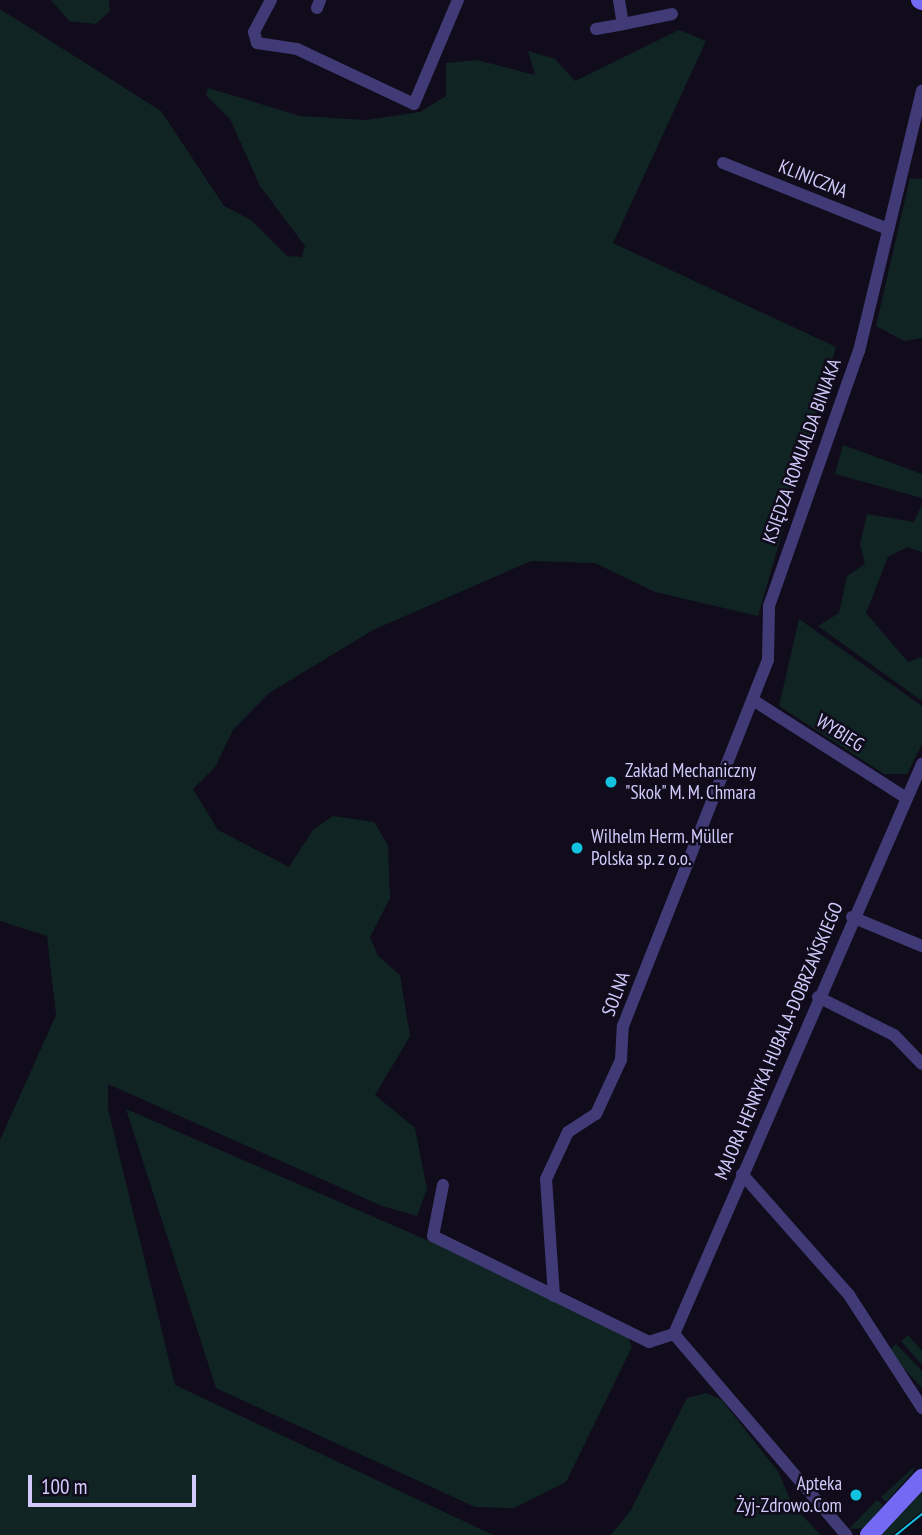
<!DOCTYPE html>
<meta charset="utf-8">
<style>
body{margin:0}
#map{position:relative;width:922px;height:1535px;overflow:hidden;background:#100c1b;font-family:"PT Sans Narrow",sans-serif}
div>[style]{position:absolute}
[style*='--x']{left:calc(var(--x)*1px);top:calc(var(--y)*1px);width:calc(var(--w)*1px);rotate:calc(var(--a)*1deg)}
.green>*{inset:0;background:#102424}
.street>*{height:12px;margin:-6px;padding:0 6px;transform-origin:6px;border-radius:6px;background:#403b76}
.secondary>*{height:18px;margin:-9px;padding:0 9px;transform-origin:9px;border-radius:9px;background:#7369f3}
.tram>*{height:2px;margin:-1px;padding:0 1px;transform-origin:1px;border-radius:1px;background:#12c2df}
.dots>*{width:19px;height:19px;translate:-50% -50%;box-sizing:border-box;border:4px solid #100c1b;border-radius:50%}
span{translate:-50% -50%;white-space:nowrap;text-align:center;line-height:1.15;-webkit-text-stroke:5px #100c1b;paint-order:stroke}
.street-label{font-size:19px;color:#d2cafb}
.poi-label{font-size:19px;color:#d2cafb}
.left{translate:0 -50%;text-align:left}
.right{translate:-100% -50%;text-align:right}
.scale{position:absolute;left:28px;top:1475px;width:168px;height:32px;box-sizing:border-box;border:4px solid #d2cafb;border-top:0;padding-left:9px;font-size:21px;line-height:24px;white-space:nowrap;color:#d2cafb;-webkit-text-stroke:5px #100c1b;paint-order:stroke}
</style>
<div id="map">
<div class="green">
<div style="clip-path:polygon(51px 0,109px 0,110px 11px,96px 24px,69px 21px)"></div>
<div style="clip-path:polygon(0 9px,161px 111px,224px 206px,251px 220px,287px 256px,302px 257px,305px 246px,260px 186px,230px 119px,206px 95px,208px 88px,300px 116px,366px 120px,420px 112px,446px 96px,446px 63px,477px 60px,535px 75px,528px 51px,555px 59px,575px 81px,679px 30px,706px 41px,613px 243px,836px 347px,758px 616px,655px 592px,595px 563px,531px 561px,373px 630px,269px 693px,233px 730px,215px 767px,193px 789px,218px 830px,289px 867px,313px 830px,333px 816px,374px 822px,388px 845px,390px 898px,370px 937px,378px 956px,400px 975px,410px 1036px,375px 1095px,415px 1128px,427px 1189px,417px 1216px,382px 1206px,108px 1084px,108px 1109px,175px 1385px,493px 1535px,0 1535px,0 1140px,56px 1015px,47px 936px,0 921px)"></div>
<div style="clip-path:polygon(910px 178px,922px 179px,922px 338px,904px 341px,876px 326px)"></div>
<div style="clip-path:polygon(843px 445px,922px 474px,922px 498px,835px 474px)"></div>
<div style="clip-path:polygon(922px 504px,922px 552px,907px 547px,888px 557px,866px 613px,908px 662px,922px 657px,922px 701px,818px 626px,839px 613px,847px 576px,865px 564px,860px 544px,867px 514px,914px 522px)"></div>
<div style="clip-path:polygon(799px 619px,922px 706px,922px 744px,907px 774px,884px 774px,779px 706px)"></div>
<div style="clip-path:polygon(126px 1109px,445px 1248px,628px 1337px,632px 1347px,566px 1482px,514px 1508px,475px 1507px,216px 1388px)"></div>
<div style="clip-path:polygon(908px 1335px,922px 1351px,922px 1365px,901px 1341px)"></div>
<div style="clip-path:polygon(896px 1344px,922px 1371px,922px 1388px,888px 1351px)"></div>
<div style="clip-path:polygon(706px 1393px,722px 1400px,779px 1473px,793px 1506px,821px 1535px,611px 1535px,631px 1510px,687px 1398px)"></div>
<div style="clip-path:polygon(914px 1467px,913px 1472px,886px 1502px,881px 1497px)"></div>
<div style="clip-path:polygon(922px 1489px,922px 1511px,892px 1535px,880px 1535px)"></div>
<div style="clip-path:polygon(877px 1500px,883px 1505px,866px 1528px,849px 1529px)"></div>
</div>
<div class="street">
<div style="--x:271;--y:0;--w:36;--a:118"></div>
<div style="--x:254;--y:32;--w:11;--a:75"></div>
<div style="--x:257;--y:43;--w:40;--a:8.5"></div>
<div style="--x:297;--y:49;--w:129;--a:25.2"></div>
<div style="--x:414;--y:104;--w:113;--a:-67.1"></div>
<div style="--x:619;--y:0;--w:24;--a:81"></div>
<div style="--x:623;--y:24;--w:50;--a:-11.5"></div>
<div style="--x:317;--y:8;--w:9;--a:-69"></div>
<div style="--x:596;--y:29;--w:27;--a:-10"></div>
<div style="--x:723;--y:163;--w:178;--a:21.8"></div>
<div style="--x:753;--y:700;--w:182;--a:32.6"></div>
<div style="--x:852;--y:917;--w:76;--a:22.5"></div>
<div style="--x:818;--y:997;--w:85;--a:26.6"></div>
<div style="--x:894;--y:1035;--w:40;--a:46"></div>
<div style="--x:742;--y:1174;--w:162;--a:48.5"></div>
<div style="--x:849;--y:1295;--w:135;--a:57.1"></div>
<div style="--x:443;--y:1185;--w:52;--a:101.1"></div>
<div style="--x:433;--y:1236;--w:241;--a:26.1"></div>
<div style="--x:649;--y:1342;--w:26;--a:-18"></div>
<div style="--x:674;--y:1334;--w:265;--a:49.4"></div>
<div style="--x:554;--y:1296;--w:117;--a:-93.9"></div>
<div style="--x:546;--y:1179;--w:52;--a:-64.9"></div>
<div style="--x:568;--y:1132;--w:33;--a:-33"></div>
<div style="--x:596;--y:1114;--w:60;--a:-65.2"></div>
<div style="--x:621;--y:1060;--w:34;--a:-87"></div>
<div style="--x:623;--y:1026;--w:394;--a:-68.4"></div>
<div style="--x:768;--y:660;--w:54;--a:-88.9"></div>
<div style="--x:769;--y:606;--w:270;--a:-70.6"></div>
<div style="--x:859;--y:351;--w:268;--a:-76.4"></div>
<div style="--x:674;--y:1334;--w:622;--a:-66.49"></div>
</div>
<div class="secondary">
<div style="--x:920;--y:0;--w:2;--a:27"></div>
<div style="--x:869;--y:1535;--w:78;--a:-47.1"></div>
</div>
<div class="tram">
<div style="--x:896;--y:1535;--w:33;--a:-39"></div>
</div>
<div class="dots">
<div style="left:611px;top:782px;background:#12c2df"></div>
<div style="left:577px;top:848px;background:#12c2df"></div>
<div style="left:856px;top:1495px;background:#12c2df"></div>
</div>
<div class="street-label">
<span style="left:813px;top:179px;rotate:22deg">KLINICZNA</span>
<span style="left:802px;top:451px;rotate:-70deg">KSIĘDZA ROMUALDA BINIAKA</span>
<span style="left:840px;top:733px;rotate:32deg">WYBIEG</span>
<span style="left:616px;top:994px;rotate:-69deg">SOLNA</span>
<span style="left:779px;top:1041px;rotate:-67deg">MAJORA HENRYKA HUBALA-DOBRZAŃSKIEGO</span>
</div>
<div class="poi-label">
<span class="left" style="left:625px;top:782px">Zakład Mechaniczny<br>"Skok" M. M. Chmara</span>
<span class="left" style="left:591px;top:848px">Wilhelm Herm. Müller<br>Polska sp. z o.o.</span>
<span class="right" style="left:842px;top:1495px">Apteka<br>Żyj-Zdrowo.Com</span>
</div>
<div class="scale">100 m</div>
</div>
